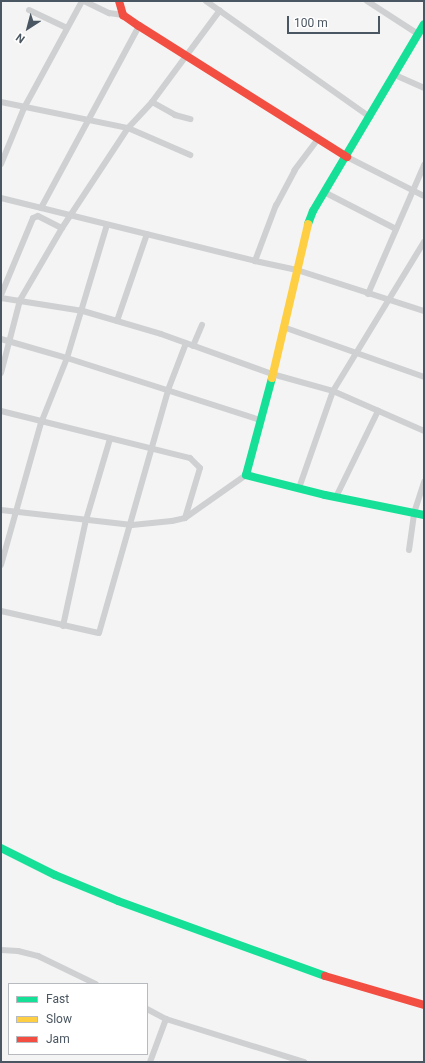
<!DOCTYPE html>
<style>
body{margin:0}
#map{position:relative;width:425px;height:1063px;overflow:hidden;background:#f4f4f4;font-family:Roboto,sans-serif}
div>[style]{position:absolute}
[style*='--x']{left:calc(var(--x)*1px);top:calc(var(--y)*1px);width:calc(var(--w)*1px);rotate:calc(var(--a)*1deg)}
.street>*{height:6px;margin:-3px;padding:0 3px;transform-origin:3px;border-radius:3px;background:#ced0d2}
.fast>*{height:8px;margin:-4px;padding:0 4px;transform-origin:4px;border-radius:4px;background:#16e098}
.slow>*{height:8px;margin:-4px;padding:0 4px;transform-origin:4px;border-radius:4px;background:#ffcf43}
.jam>*{height:8px;margin:-4px;padding:0 4px;transform-origin:4px;border-radius:4px;background:#f24e42}
span{translate:-50% -50%;white-space:nowrap;text-align:center;line-height:1.15;-webkit-text-stroke:3.5px #fff;paint-order:stroke}
.frame{position:absolute;inset:0;border:2px solid #4a5661;pointer-events:none}
.legend{position:absolute;left:8px;top:983px;width:140px;height:72px;box-sizing:border-box;background:#fff;border:1px solid #b7bbc0;margin:0;padding:5px 7px;list-style:none;font-size:12px;color:#4a5661}
.legend li{display:flex;align-items:center;gap:8px;height:20px}
.legend b{width:20px;border:1px solid #b7bbc0}
.north{position:absolute;left:8px;top:8px;width:40px;height:40px;-webkit-text-stroke:3px #fff;paint-order:stroke;rotate:216deg;font-size:11px;font-weight:700;line-height:16px;text-align:center;color:#4a5661}
.north::after{content:'';display:block;margin:auto;width:14px;height:18px;background:#4a5661;clip-path:polygon(50% 0,100% 100%,50% 72%,0 100%)}
.scale{position:absolute;left:287px;top:16px;width:93px;height:18px;box-sizing:border-box;border:2px solid #4a5661;border-top:0;padding-left:5px;font-size:12px;line-height:14px;white-space:nowrap;color:#4a5661;-webkit-text-stroke:3px #fff;paint-order:stroke}
</style>
<div id="map">
<div class="street">
<div style="--x:84;--y:1;--w:28;--a:26"></div>
<div style="--x:109;--y:13;--w:14;--a:8"></div>
<div style="--x:206;--y:1;--w:201;--a:35.3"></div>
<div style="--x:367;--y:1;--w:61;--a:32.9"></div>
<div style="--x:29;--y:10;--w:42;--a:25.3"></div>
<div style="--x:395;--y:75;--w:32;--a:24"></div>
<div style="--x:1;--y:102;--w:130;--a:11.6"></div>
<div style="--x:128;--y:128;--w:68;--a:23.5"></div>
<div style="--x:152;--y:102;--w:26;--a:29"></div>
<div style="--x:175;--y:115;--w:16;--a:15"></div>
<div style="--x:318;--y:139;--w:39;--a:127"></div>
<div style="--x:295;--y:170;--w:40;--a:118"></div>
<div style="--x:276;--y:205;--w:60;--a:110.6"></div>
<div style="--x:255;--y:261;--w:43;--a:12.1"></div>
<div style="--x:297;--y:270;--w:133;--a:17.9"></div>
<div style="--x:347;--y:157;--w:86;--a:26.9"></div>
<div style="--x:1;--y:164;--w:61;--a:-67.7"></div>
<div style="--x:24;--y:108;--w:122;--a:-61.5"></div>
<div style="--x:324;--y:192;--w:81;--a:27.2"></div>
<div style="--x:1;--y:198;--w:262;--a:13.9"></div>
<div style="--x:41;--y:208;--w:207;--a:-61.7"></div>
<div style="--x:368;--y:294;--w:141;--a:-66.5"></div>
<div style="--x:1;--y:295;--w:83;--a:-67.4"></div>
<div style="--x:33;--y:218;--w:5;--a:-22"></div>
<div style="--x:38;--y:216;--w:27;--a:27"></div>
<div style="--x:1;--y:298;--w:83;--a:9"></div>
<div style="--x:83;--y:311;--w:81;--a:16.4"></div>
<div style="--x:161;--y:334;--w:118;--a:19.8"></div>
<div style="--x:272;--y:374;--w:63;--a:15.6"></div>
<div style="--x:333;--y:391;--w:99;--a:23.7"></div>
<div style="--x:117;--y:321;--w:92;--a:-71"></div>
<div style="--x:286;--y:328;--w:146;--a:19.5"></div>
<div style="--x:1;--y:339;--w:69;--a:16.1"></div>
<div style="--x:67;--y:358;--w:203;--a:17.8"></div>
<div style="--x:193;--y:346;--w:23;--a:-67"></div>
<div style="--x:1;--y:373;--w:75;--a:-75.4"></div>
<div style="--x:20;--y:300;--w:83;--a:-59.7"></div>
<div style="--x:62;--y:228;--w:120;--a:-56.6"></div>
<div style="--x:128;--y:128;--w:35;--a:-47"></div>
<div style="--x:152;--y:102;--w:114;--a:-53.5"></div>
<div style="--x:1;--y:411;--w:195;--a:14"></div>
<div style="--x:190;--y:458;--w:14;--a:45"></div>
<div style="--x:200;--y:468;--w:52;--a:106.7"></div>
<div style="--x:299;--y:488;--w:103;--a:-70.7"></div>
<div style="--x:333;--y:391;--w:175;--a:-58.6"></div>
<div style="--x:336;--y:497;--w:96;--a:-64"></div>
<div style="--x:1;--y:510;--w:132;--a:6.5"></div>
<div style="--x:132;--y:525;--w:40;--a:-5.7"></div>
<div style="--x:172;--y:521;--w:13;--a:-13"></div>
<div style="--x:185;--y:518;--w:75;--a:-35.2"></div>
<div style="--x:409;--y:550;--w:37;--a:-82"></div>
<div style="--x:414;--y:513;--w:33;--a:-72"></div>
<div style="--x:1;--y:565;--w:148;--a:-74.3"></div>
<div style="--x:41;--y:423;--w:70;--a:-68.2"></div>
<div style="--x:67;--y:358;--w:139;--a:-73.3"></div>
<div style="--x:1;--y:611;--w:100;--a:12.7"></div>
<div style="--x:99;--y:633;--w:253;--a:-74.1"></div>
<div style="--x:168;--y:390;--w:50;--a:-69"></div>
<div style="--x:63;--y:626;--w:108;--a:-77.8"></div>
<div style="--x:86;--y:520;--w:84;--a:-73.5"></div>
<div style="--x:1;--y:950;--w:17;--a:3"></div>
<div style="--x:18;--y:951;--w:21;--a:14"></div>
<div style="--x:38;--y:956;--w:64;--a:25.8"></div>
<div style="--x:147;--y:1009;--w:21;--a:28"></div>
<div style="--x:166;--y:1019;--w:145;--a:17.3"></div>
<div style="--x:150;--y:1062;--w:46;--a:-69.6"></div>
</div>
<div class="fast">
<div style="--x:308;--y:224;--w:14;--a:-69"></div>
<div style="--x:313;--y:211;--w:217;--a:-59.3"></div>
<div style="--x:272;--y:378;--w:100;--a:105"></div>
<div style="--x:246;--y:475;--w:81;--a:14.2"></div>
<div style="--x:325;--y:495;--w:101;--a:11.4"></div>
<div style="--x:1;--y:848;--w:60;--a:26.6"></div>
<div style="--x:55;--y:875;--w:68;--a:22.4"></div>
<div style="--x:118;--y:901;--w:220;--a:19.9"></div>
</div>
<div class="slow">
<div style="--x:272;--y:378;--w:158;--a:-76.8"></div>
</div>
<div class="jam">
<div style="--x:119;--y:1;--w:15;--a:74"></div>
<div style="--x:123;--y:15;--w:19;--a:35"></div>
<div style="--x:139;--y:26;--w:246;--a:32.2"></div>
<div style="--x:325;--y:976;--w:103;--a:16.3"></div>
</div>
<div class="frame"></div>
<ul class="legend">
<li><b style="height:5px;background:#16e098"></b>Fast</li>
<li><b style="height:5px;background:#ffcf43"></b>Slow</li>
<li><b style="height:5px;background:#f24e42"></b>Jam</li>
</ul>
<div class="north">N</div>
<div class="scale">100 m</div>
</div>
